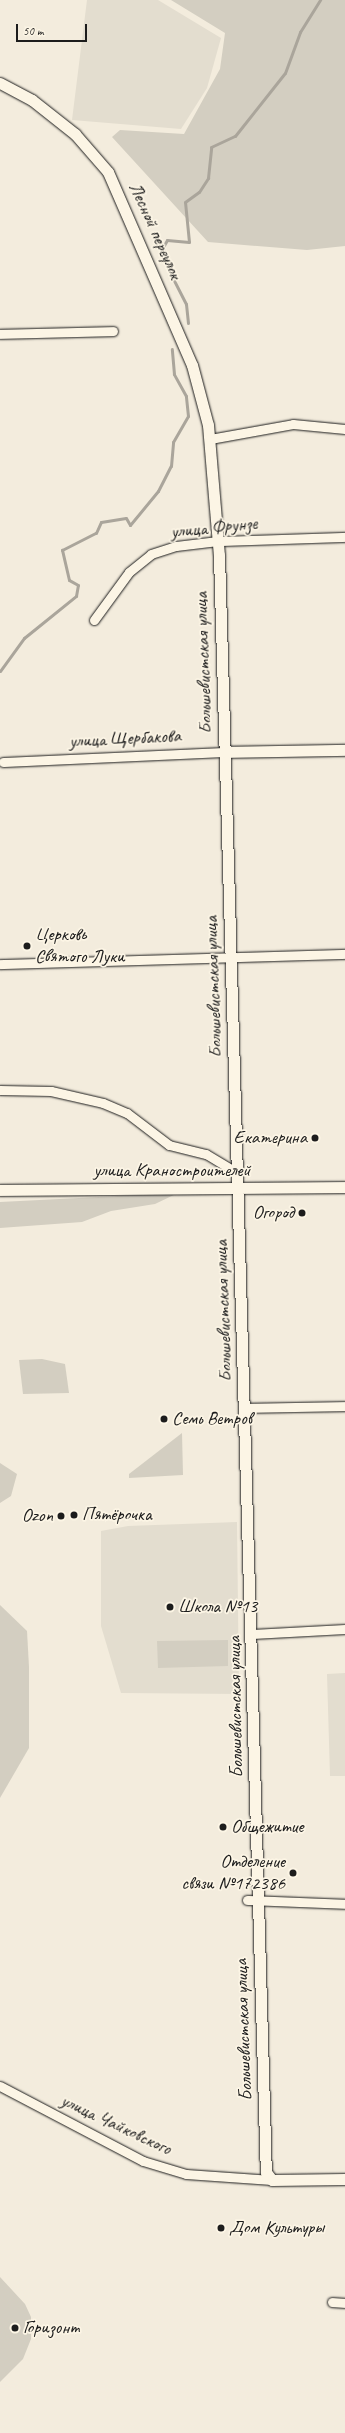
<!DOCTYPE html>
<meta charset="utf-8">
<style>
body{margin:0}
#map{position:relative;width:345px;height:2433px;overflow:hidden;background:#f3ecdd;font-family:Caveat,sans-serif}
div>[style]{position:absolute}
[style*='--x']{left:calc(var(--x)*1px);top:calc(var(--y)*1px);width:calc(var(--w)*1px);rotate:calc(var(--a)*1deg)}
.built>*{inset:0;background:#e3ddcf}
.green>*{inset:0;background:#d3cec1}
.stream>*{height:3px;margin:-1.5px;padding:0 1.5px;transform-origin:1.5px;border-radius:1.5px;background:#aaa59b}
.roads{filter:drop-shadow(0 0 1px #1c1c1c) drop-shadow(0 0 1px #1c1c1c)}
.minor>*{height:9px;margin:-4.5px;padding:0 4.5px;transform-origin:4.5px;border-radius:4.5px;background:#fcf5e5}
.tertiary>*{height:11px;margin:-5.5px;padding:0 5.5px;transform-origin:5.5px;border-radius:5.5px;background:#fcf5e5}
.dots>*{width:11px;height:11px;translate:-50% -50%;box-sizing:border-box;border:2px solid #fcf5e5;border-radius:50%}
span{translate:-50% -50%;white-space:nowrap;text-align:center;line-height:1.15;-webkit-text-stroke:3.5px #fcf5e5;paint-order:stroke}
.street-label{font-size:19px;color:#1c1c1c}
.poi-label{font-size:19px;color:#1c1c1c}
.left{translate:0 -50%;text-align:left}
.right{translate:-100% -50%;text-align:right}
.scale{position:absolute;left:16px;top:24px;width:71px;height:18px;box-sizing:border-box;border:2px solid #1c1c1c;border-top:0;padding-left:5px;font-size:12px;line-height:14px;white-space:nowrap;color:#1c1c1c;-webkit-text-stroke:3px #fcf5e5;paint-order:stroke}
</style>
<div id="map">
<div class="built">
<div style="clip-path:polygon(87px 0,158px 0,221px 38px,207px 88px,181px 129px,72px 120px)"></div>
<div style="clip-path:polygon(237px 1522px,239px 1694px,121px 1693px,101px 1626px,101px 1531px,128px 1526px)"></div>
<div style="clip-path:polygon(345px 1673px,345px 1776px,330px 1776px,327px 1674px)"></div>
</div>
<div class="green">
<div style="clip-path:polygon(171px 0,345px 0,345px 246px,307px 250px,208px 242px,112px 137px,120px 130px,184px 134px,220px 69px,225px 33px)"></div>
<div style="clip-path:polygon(178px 1193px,155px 1204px,111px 1211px,82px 1222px,0 1228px,0 1202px)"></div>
<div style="clip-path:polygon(42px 1359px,65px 1364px,69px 1393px,23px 1394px,19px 1360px)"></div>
<div style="clip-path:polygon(182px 1433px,183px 1475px,129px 1478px,129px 1474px)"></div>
<div style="clip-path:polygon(0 1463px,17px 1474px,11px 1496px,0 1503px)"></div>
<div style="clip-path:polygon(0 1605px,27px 1631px,29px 1667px,29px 1748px,0 1798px)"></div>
<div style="clip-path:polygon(228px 1640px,228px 1666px,158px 1668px,157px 1641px)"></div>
<div style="clip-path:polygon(0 2277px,25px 2304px,31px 2317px,31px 2339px,23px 2359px,0 2382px)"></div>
</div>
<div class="stream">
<div style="--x:188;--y:323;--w:19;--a:-96"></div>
<div style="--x:186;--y:304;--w:35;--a:-117"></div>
<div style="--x:170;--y:273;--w:27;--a:-105"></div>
<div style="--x:163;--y:247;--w:8;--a:-60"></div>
<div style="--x:167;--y:240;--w:22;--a:5"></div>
<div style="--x:189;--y:242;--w:40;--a:-95.7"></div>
<div style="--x:185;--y:202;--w:17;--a:-36"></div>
<div style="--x:199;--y:192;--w:17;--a:-57"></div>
<div style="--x:208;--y:178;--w:31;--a:-84"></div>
<div style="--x:211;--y:147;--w:26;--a:-25"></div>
<div style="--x:235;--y:136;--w:80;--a:-51.6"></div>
<div style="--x:285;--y:73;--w:44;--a:-69.9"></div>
<div style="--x:300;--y:32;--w:38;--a:-58"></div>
<div style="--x:0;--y:671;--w:41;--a:-54"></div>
<div style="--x:24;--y:638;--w:67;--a:-38.9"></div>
<div style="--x:76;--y:596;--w:11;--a:-80"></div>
<div style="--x:78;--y:585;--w:10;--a:-151"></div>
<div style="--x:69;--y:580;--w:31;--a:-103"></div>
<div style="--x:62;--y:550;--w:38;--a:-27"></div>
<div style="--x:96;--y:533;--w:12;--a:-66"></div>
<div style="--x:101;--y:522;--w:25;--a:-9"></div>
<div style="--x:126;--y:518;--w:8;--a:60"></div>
<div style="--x:130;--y:525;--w:44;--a:-50.5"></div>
<div style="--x:158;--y:491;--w:28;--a:-63"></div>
<div style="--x:171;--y:466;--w:24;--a:-85"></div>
<div style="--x:173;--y:442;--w:30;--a:-60"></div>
<div style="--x:188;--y:416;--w:20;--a:-96"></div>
<div style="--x:186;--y:396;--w:25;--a:-119"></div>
<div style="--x:174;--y:374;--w:25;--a:-95"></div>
</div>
<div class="roads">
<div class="minor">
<div style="--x:0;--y:334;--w:113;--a:-1.5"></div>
<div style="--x:210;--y:439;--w:84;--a:-10.2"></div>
<div style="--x:293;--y:424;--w:52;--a:5.5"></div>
<div style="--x:94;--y:620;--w:59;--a:-53.9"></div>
<div style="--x:129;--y:572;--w:28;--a:-39"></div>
<div style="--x:151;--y:554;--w:26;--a:-18"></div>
<div style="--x:176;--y:546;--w:42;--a:-6.8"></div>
<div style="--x:218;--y:541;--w:127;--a:-1.8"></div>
<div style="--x:3;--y:762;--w:222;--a:-2.6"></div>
<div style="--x:0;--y:964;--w:345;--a:-1.7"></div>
<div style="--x:0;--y:1090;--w:51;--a:1.1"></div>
<div style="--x:51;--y:1091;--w:53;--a:13"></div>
<div style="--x:103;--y:1103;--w:26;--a:23"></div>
<div style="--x:127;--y:1113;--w:53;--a:37.3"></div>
<div style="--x:169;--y:1145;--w:38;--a:14"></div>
<div style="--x:206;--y:1154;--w:37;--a:31"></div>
<div style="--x:245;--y:1408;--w:100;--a:-1.1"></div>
<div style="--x:252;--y:1634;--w:93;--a:-3.1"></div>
<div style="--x:247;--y:1900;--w:98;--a:2.3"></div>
<div style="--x:0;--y:2086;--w:161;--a:27.7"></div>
<div style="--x:143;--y:2161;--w:45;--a:16.8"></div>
<div style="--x:186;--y:2174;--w:86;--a:4"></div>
<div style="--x:332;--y:2302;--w:13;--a:4"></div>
</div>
<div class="tertiary">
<div style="--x:0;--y:83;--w:36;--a:28"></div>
<div style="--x:32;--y:100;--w:55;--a:38.3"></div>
<div style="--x:75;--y:134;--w:50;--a:49"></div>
<div style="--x:108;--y:172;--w:210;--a:66.5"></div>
<div style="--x:192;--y:365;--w:62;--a:75.1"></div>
<div style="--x:208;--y:425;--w:130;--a:85.2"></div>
<div style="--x:219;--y:555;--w:1618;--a:88.34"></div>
<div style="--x:266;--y:2172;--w:10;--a:53"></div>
<div style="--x:272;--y:2180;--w:73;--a:-0.8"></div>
<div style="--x:225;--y:752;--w:120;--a:-1"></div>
<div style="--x:0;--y:1190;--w:345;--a:-0.5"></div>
</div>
</div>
<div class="dots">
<div style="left:27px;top:946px;background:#1c1c1c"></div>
<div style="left:315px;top:1138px;background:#1c1c1c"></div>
<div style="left:302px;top:1213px;background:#1c1c1c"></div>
<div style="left:164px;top:1419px;background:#1c1c1c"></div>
<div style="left:74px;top:1515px;background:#1c1c1c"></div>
<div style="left:61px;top:1516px;background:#1c1c1c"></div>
<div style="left:170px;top:1607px;background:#1c1c1c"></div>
<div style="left:223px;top:1827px;background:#1c1c1c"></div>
<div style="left:293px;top:1873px;background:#1c1c1c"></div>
<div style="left:221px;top:2228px;background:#1c1c1c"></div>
<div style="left:15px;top:2328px;background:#1c1c1c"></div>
</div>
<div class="street-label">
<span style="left:155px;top:231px;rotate:66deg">Лесной переулок</span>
<span style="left:214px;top:528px;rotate:-6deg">улица Фрунзе</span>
<span style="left:204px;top:663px;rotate:-92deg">Большевистская улица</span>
<span style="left:125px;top:739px;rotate:-3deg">улица Щербакова</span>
<span style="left:214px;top:987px;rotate:-92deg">Большевистская улица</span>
<span style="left:172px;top:1171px">улица Краностроителей</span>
<span style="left:224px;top:1311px;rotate:-92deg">Большевистская улица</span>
<span style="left:236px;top:1707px;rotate:-91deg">Большевистская улица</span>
<span style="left:244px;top:2030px;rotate:-92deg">Большевистская улица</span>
<span style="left:116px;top:2125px;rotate:25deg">улица Чайковского</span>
</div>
<div class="poi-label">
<span class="left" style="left:35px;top:946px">Церковь<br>Святого Луки</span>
<span class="right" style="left:307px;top:1138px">Екатерина</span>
<span class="right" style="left:294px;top:1213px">Огород</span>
<span class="left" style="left:172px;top:1419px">Семь Ветров</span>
<span class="left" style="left:82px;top:1515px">Пятёрочка</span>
<span class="right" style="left:53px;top:1516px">Ozon</span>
<span class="left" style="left:178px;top:1607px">Школа №13</span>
<span class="left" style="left:231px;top:1827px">Общежитие</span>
<span class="right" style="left:285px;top:1873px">Отделение<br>связи №172386</span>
<span class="left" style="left:229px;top:2228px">Дом Культуры</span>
<span class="left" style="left:23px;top:2328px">Горизонт</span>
</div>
<div class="scale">50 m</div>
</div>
